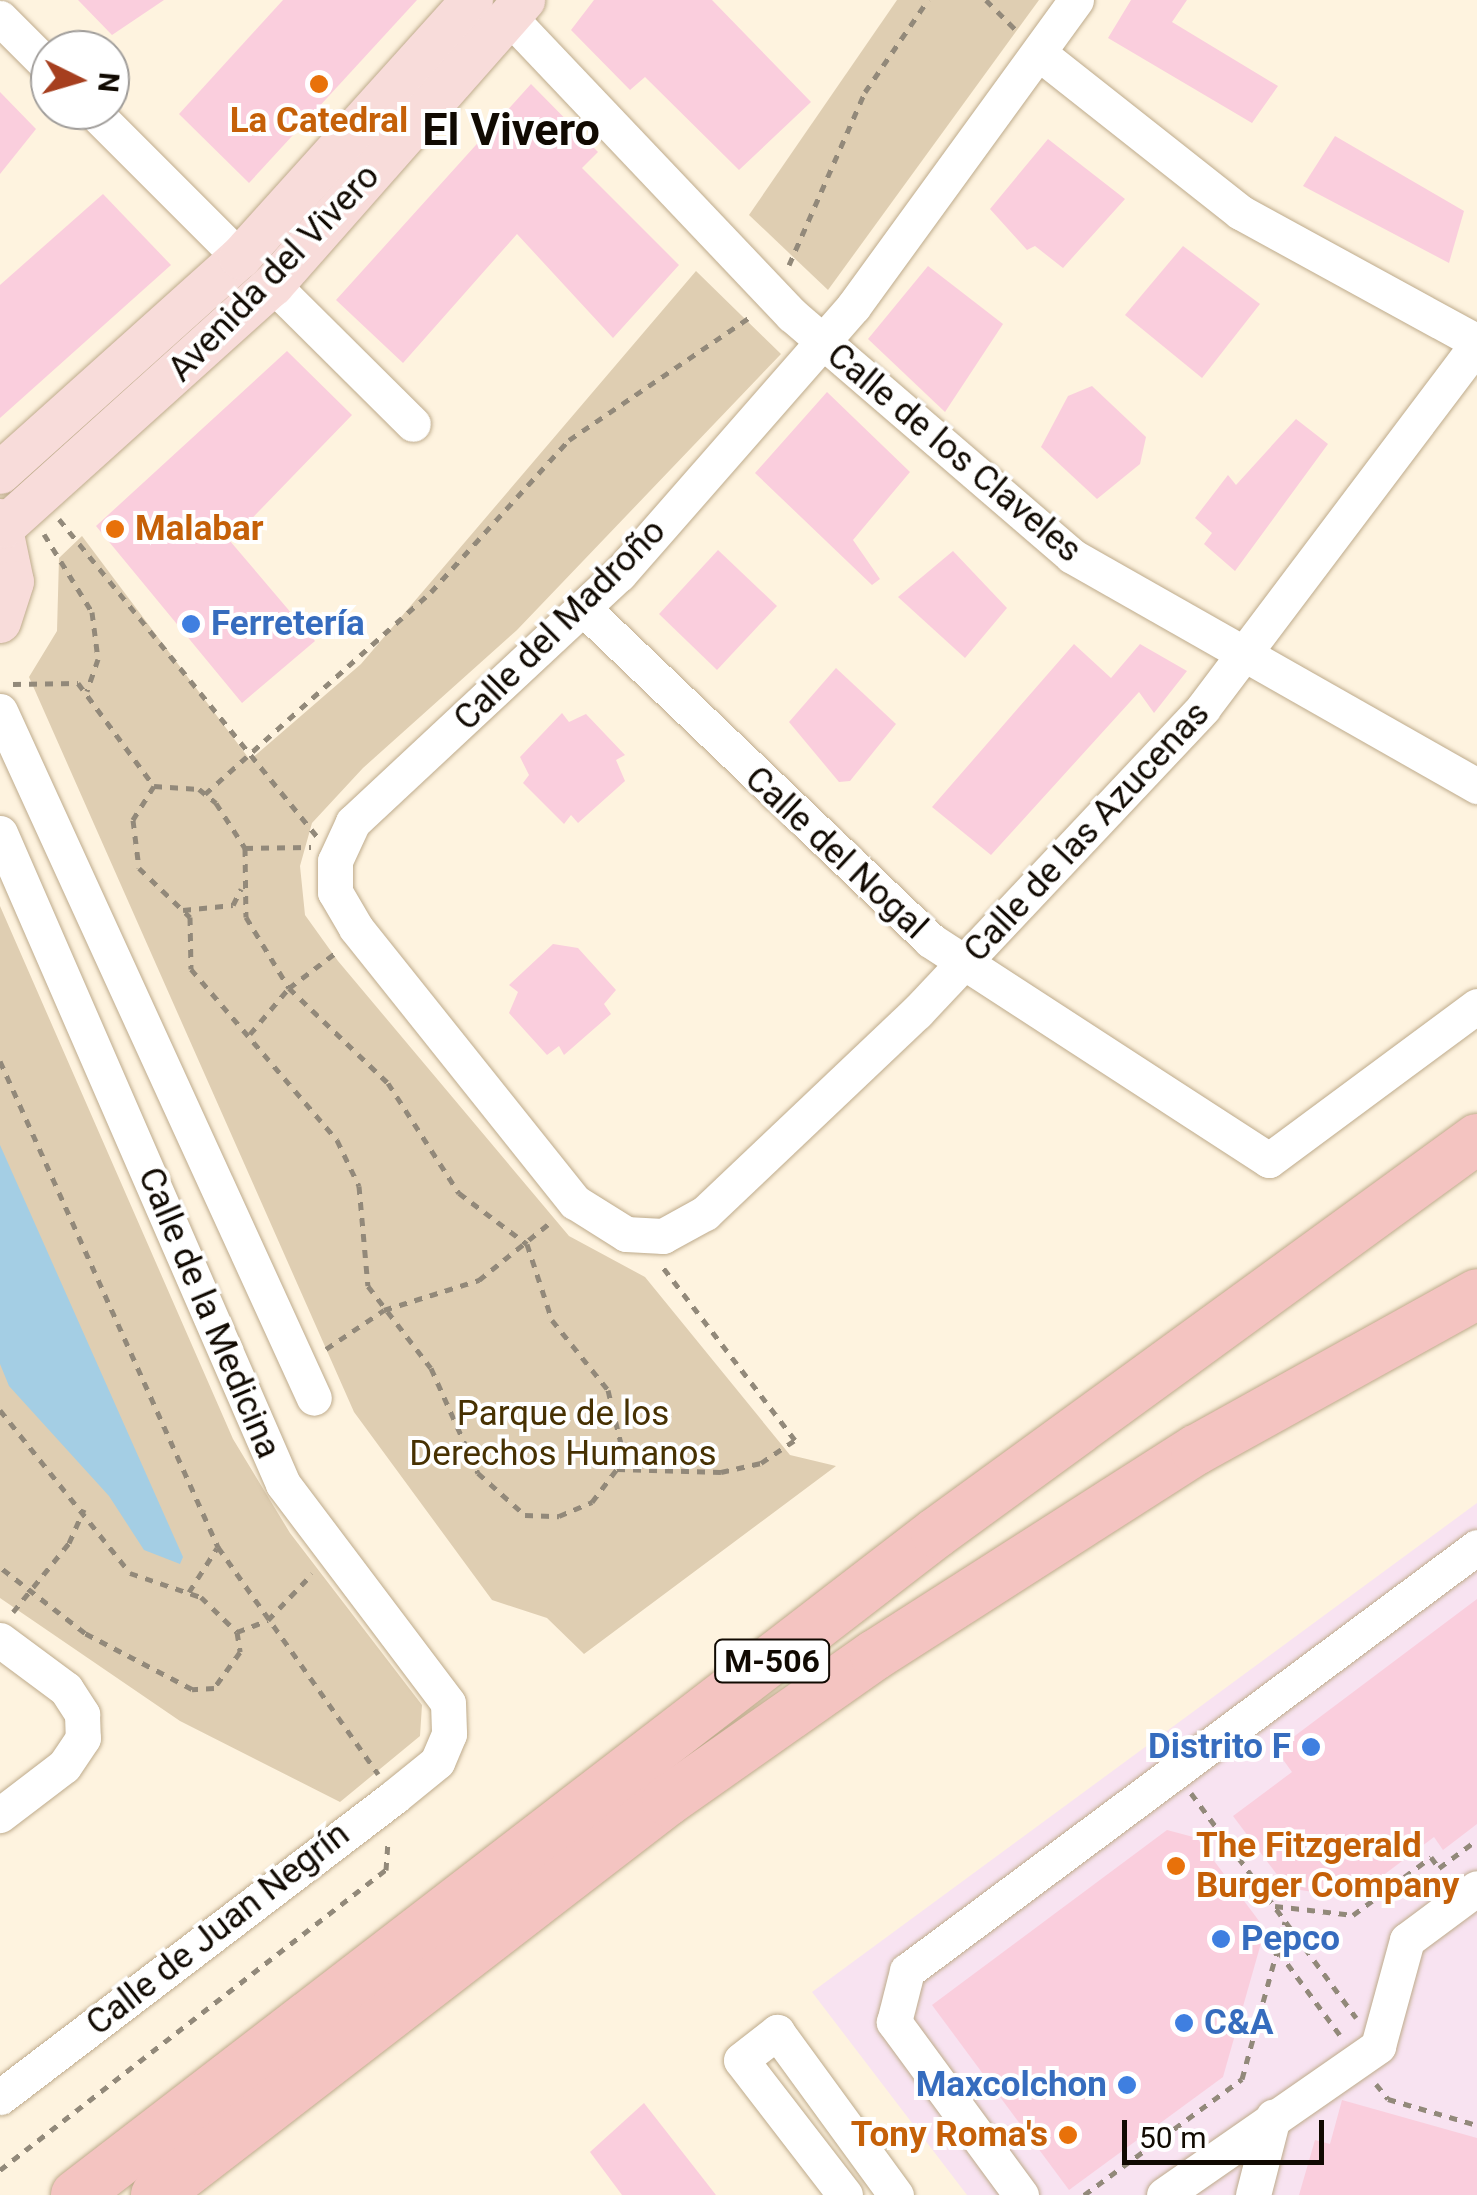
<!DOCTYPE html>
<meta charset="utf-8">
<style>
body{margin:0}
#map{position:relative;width:1477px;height:2195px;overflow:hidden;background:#fef3df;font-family:Roboto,sans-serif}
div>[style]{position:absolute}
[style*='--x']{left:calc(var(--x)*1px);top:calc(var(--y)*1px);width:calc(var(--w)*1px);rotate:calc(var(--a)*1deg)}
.commercial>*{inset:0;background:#f8e3f1}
.green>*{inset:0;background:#dfceb2}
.water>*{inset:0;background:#a4cee4}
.building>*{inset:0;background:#facedd}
.path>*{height:5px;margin-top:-2.5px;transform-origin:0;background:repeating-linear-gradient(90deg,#92897a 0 8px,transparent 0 16px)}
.roads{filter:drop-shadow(0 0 2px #beab8c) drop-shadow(0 0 2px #beab8c)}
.minor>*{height:35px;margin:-17.5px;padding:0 17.5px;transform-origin:17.5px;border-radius:17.5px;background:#fff}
.major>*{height:42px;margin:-21px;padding:0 21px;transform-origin:21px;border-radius:21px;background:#f8dcda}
.highway>*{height:50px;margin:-25px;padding:0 25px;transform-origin:25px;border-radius:25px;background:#f4c4c1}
.dots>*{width:28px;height:28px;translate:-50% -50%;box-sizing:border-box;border:5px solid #fff;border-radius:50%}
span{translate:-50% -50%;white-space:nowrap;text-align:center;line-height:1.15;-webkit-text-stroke:8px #fff;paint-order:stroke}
.shield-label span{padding:2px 8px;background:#fff;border:2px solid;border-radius:8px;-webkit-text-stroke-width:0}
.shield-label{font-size:32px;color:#110a02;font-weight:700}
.food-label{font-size:35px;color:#c56008;font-weight:700}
.left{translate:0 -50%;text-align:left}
.right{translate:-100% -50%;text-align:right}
.street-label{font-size:35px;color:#110a02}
.shop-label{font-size:35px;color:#366cbe;font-weight:700}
.park-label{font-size:35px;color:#473102}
.district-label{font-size:45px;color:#110a02;font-weight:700}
.north{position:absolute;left:30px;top:30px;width:100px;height:100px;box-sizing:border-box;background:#fff;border:2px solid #a09d9a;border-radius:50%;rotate:95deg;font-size:28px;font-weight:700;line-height:40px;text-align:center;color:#110a02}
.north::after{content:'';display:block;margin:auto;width:35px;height:45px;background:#a63f1f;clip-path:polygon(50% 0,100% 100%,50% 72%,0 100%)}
.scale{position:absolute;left:1122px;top:2120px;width:202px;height:45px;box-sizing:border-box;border:5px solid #110a02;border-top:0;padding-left:12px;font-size:30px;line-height:35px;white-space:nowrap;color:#110a02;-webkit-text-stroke:8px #fff;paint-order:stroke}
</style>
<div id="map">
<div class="commercial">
<div style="clip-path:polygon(1477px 1503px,1477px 2195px,967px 2195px,812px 1992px)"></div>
</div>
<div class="green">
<div style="clip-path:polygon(897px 0,1039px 0,828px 290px,749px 215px)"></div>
<div style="clip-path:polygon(696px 271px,781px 354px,517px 630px,363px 768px,312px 823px,300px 866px,305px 915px,338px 961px,569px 1236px,645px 1277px,790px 1455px,836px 1466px,584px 1654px,547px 1618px,492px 1600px,354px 1412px,29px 677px,57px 631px,59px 558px,82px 536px,250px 760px,361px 664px)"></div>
<div style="clip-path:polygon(0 906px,233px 1439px,290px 1533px,422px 1705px,420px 1736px,340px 1802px,180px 1721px,0 1598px)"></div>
</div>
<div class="water">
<div style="clip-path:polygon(0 1145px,183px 1557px,180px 1564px,144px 1550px,109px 1496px,9px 1386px,0 1364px)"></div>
</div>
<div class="building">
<div style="clip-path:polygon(78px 0,164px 0,112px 35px)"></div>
<div style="clip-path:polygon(283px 0,417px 0,249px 183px,179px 114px)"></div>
<div style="clip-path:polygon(594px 0,712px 0,811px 102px,739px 170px,645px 77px,630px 90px,571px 30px)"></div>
<div style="clip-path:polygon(1131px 0,1187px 0,1172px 22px,1278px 86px,1252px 123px,1108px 38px)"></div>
<div style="clip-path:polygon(531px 84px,598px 152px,582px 168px,679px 265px,613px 338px,517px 234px,403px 363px,336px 300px)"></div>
<div style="clip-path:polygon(0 92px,36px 129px,0 174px)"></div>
<div style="clip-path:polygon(1335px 136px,1464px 211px,1449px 263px,1303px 186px)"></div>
<div style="clip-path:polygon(1048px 139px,1125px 199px,1063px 268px,1035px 246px,1027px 250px,990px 209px)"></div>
<div style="clip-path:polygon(103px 194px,171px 265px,0 418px,0 285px)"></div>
<div style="clip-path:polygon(1183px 246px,1260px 304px,1202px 378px,1125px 315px)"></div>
<div style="clip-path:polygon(928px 266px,1003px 324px,945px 412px,868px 339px)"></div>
<div style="clip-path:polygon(287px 351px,352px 415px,230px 541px,315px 641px,242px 703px,96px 526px)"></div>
<div style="clip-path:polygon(1092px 386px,1146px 437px,1140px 464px,1097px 499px,1041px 447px,1068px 396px)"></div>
<div style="clip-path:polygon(827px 392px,910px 472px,853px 540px,880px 579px,872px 585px,755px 473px)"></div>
<div style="clip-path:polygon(1296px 419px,1328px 444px,1235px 571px,1204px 544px,1212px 533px,1195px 518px,1228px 475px,1236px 485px)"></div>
<div style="clip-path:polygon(718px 550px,777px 606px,717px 670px,659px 614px)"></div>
<div style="clip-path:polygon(953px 551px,1007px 608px,965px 658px,898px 597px)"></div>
<div style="clip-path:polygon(1074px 644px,1111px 678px,1140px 644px,1187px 671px,1154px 713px,1139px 692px,991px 855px,932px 807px)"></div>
<div style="clip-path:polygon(836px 668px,896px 724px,850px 781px,839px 782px,789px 722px)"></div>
<div style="clip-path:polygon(562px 713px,569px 722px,586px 714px,625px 755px,616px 760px,625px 781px,578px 823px,571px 815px,564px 824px,523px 783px,529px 775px,520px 757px)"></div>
<div style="clip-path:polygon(553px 944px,578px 948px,616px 990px,604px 1004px,611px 1014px,564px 1055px,559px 1046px,547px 1055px,509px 1013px,518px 992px,509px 985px)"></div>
<div style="clip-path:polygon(1477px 1599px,1477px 1824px,1443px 1850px,1434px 1837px,1353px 1898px,1287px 1888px,1233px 1816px,1292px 1772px,1276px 1750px)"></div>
<div style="clip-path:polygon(1167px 1830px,1197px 1838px,1265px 1929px,1223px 2077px,1069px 2190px,932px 2005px)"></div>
<div style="clip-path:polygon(1342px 2100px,1477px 2138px,1477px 2195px,1299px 2195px,1315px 2140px,1330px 2144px)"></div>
<div style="clip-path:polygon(644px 2103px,716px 2195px,622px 2195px,590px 2152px)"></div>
</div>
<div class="path">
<div style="--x:986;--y:0;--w:42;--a:45"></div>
<div style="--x:789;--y:265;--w:189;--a:-66.3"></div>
<div style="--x:865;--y:92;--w:112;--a:-55.6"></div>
<div style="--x:59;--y:519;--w:409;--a:50.9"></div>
<div style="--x:44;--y:534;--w:92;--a:58.4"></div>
<div style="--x:92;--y:612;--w:47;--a:82.7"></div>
<div style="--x:98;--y:659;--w:34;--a:109"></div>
<div style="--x:13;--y:684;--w:65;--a:-0.9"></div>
<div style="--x:78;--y:683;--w:128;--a:53.6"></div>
<div style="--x:154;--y:786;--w:40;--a:122"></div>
<div style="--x:133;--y:820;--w:48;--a:82.9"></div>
<div style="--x:139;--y:868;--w:71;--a:43.9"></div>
<div style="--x:190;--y:917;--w:52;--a:88.9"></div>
<div style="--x:191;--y:969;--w:225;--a:49.5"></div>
<div style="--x:337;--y:1140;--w:51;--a:64.4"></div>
<div style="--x:359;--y:1186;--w:100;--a:84.9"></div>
<div style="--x:368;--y:1286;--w:103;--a:52.5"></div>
<div style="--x:431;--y:1368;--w:115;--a:65.9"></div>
<div style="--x:478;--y:1473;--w:63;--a:41.8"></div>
<div style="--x:525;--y:1515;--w:34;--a:2"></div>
<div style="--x:559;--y:1516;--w:36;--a:-23"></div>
<div style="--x:592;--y:1502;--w:41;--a:-52.9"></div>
<div style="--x:617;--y:1469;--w:104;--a:1.7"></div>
<div style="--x:721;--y:1472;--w:41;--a:-12.7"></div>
<div style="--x:761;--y:1463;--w:41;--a:-34.1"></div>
<div style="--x:795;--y:1440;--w:219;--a:-127.4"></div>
<div style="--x:154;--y:786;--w:45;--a:3.8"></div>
<div style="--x:199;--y:789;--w:22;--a:39"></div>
<div style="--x:216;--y:803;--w:54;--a:57.2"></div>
<div style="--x:245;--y:848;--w:69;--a:89.2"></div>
<div style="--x:246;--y:917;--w:83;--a:58.8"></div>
<div style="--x:289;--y:988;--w:137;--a:43.8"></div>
<div style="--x:388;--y:1083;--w:131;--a:57.2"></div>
<div style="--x:459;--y:1193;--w:85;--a:36.9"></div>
<div style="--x:527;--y:1244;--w:80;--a:71.8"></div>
<div style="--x:552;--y:1320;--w:90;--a:51.3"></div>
<div style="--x:608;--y:1390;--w:64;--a:76.4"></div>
<div style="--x:623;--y:1452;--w:18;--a:109"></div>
<div style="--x:205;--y:794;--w:303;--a:-41.8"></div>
<div style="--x:431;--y:592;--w:205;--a:-47.8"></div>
<div style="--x:569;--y:440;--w:222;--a:-34.2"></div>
<div style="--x:245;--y:848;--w:66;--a:-0.9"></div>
<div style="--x:183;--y:910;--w:50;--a:-5.7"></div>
<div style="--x:233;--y:905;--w:18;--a:-63"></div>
<div style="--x:250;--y:1034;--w:60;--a:-49.7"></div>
<div style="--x:289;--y:988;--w:61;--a:-37.1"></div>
<div style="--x:0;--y:1061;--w:533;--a:65.84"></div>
<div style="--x:218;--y:1547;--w:278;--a:54.8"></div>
<div style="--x:326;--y:1349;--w:70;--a:-33.9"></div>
<div style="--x:384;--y:1310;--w:100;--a:-17.5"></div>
<div style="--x:479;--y:1280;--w:94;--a:-38.9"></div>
<div style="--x:0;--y:1410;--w:208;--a:51.4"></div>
<div style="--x:130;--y:1573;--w:75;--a:18.7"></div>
<div style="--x:201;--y:1597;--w:50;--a:44.2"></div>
<div style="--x:237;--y:1632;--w:20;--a:81"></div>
<div style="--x:240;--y:1652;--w:44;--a:125.8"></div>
<div style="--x:214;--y:1688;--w:22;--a:177"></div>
<div style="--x:192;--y:1689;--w:121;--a:-152.4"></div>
<div style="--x:85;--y:1633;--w:108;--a:-142.2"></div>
<div style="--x:189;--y:1592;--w:52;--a:-57.5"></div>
<div style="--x:13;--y:1612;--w:89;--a:-50.9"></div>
<div style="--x:69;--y:1543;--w:37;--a:-66"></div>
<div style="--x:237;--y:1632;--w:33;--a:-21"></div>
<div style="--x:268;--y:1620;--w:64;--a:-46.3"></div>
<div style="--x:1191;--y:1793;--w:279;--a:53.7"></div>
<div style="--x:1275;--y:1906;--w:79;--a:6.6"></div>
<div style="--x:1353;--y:1915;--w:97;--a:-36.6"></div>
<div style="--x:1431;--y:1857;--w:14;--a:54"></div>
<div style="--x:1439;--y:1868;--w:47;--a:-36.4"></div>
<div style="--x:1278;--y:1951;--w:104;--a:53.6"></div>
<div style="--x:1376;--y:2084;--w:19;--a:51"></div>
<div style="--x:1388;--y:2099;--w:93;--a:16.3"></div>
<div style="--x:0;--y:2170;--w:489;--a:-37.9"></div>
<div style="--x:386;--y:1870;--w:31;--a:-86"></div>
<div style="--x:1084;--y:2195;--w:196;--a:-36.3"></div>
<div style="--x:1242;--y:2079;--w:163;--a:-74.7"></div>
</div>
<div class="roads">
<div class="minor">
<div style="--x:1076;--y:0;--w:379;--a:126"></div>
<div style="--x:853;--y:307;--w:355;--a:131.2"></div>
<div style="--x:619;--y:574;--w:364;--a:137"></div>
<div style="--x:353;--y:822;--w:43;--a:114.8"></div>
<div style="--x:335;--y:861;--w:31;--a:90"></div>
<div style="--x:335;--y:892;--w:42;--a:59.7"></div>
<div style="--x:356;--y:928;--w:351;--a:51.4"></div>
<div style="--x:575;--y:1202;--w:60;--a:32.1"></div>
<div style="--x:626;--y:1234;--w:37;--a:3"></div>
<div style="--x:663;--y:1236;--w:48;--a:-28.7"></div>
<div style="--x:705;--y:1213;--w:292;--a:-43.5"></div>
<div style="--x:917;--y:1012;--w:417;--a:-46.7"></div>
<div style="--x:1203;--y:708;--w:455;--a:-53"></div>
<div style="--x:0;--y:18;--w:71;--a:45"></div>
<div style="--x:511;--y:19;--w:408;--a:46.5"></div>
<div style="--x:792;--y:315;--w:369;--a:40.7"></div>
<div style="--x:1072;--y:556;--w:466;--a:29.6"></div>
<div style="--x:1040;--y:54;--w:255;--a:38.3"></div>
<div style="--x:1240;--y:212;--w:270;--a:28.7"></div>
<div style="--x:92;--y:110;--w:209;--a:45"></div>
<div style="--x:273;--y:285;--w:197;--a:44.8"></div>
<div style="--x:584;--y:609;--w:479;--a:43.7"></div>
<div style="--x:930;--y:940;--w:404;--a:33"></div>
<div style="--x:1269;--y:1160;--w:259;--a:-36.5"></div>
<div style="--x:0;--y:711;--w:755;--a:65.44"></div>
<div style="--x:0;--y:833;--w:710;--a:66.5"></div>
<div style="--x:283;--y:1484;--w:274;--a:53"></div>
<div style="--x:448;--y:1703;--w:31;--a:88"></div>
<div style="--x:449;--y:1734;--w:30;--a:113"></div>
<div style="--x:437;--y:1762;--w:55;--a:140.9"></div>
<div style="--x:394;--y:1797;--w:495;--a:142.7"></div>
<div style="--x:0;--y:1640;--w:82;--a:36.6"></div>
<div style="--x:66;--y:1689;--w:30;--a:57"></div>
<div style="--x:82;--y:1714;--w:24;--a:88"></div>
<div style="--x:83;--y:1738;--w:34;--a:124"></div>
<div style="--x:64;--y:1766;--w:81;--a:142.6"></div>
<div style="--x:845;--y:2195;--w:170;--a:-127.6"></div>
<div style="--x:741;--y:2060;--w:46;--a:-37.9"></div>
<div style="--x:777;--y:2032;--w:202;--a:53.9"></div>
<div style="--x:1021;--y:2195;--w:215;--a:-126.3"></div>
<div style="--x:894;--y:2022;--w:53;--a:-75.7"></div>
<div style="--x:907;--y:1971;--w:710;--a:-36.64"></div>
<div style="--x:1164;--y:2195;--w:261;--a:-34.8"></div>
<div style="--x:1378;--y:2046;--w:110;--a:-74.7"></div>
<div style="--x:1407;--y:1940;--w:87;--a:-36.6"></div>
<div style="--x:1253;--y:2195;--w:81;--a:-75.6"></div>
</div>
<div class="major">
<div style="--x:0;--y:473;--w:322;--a:-41.9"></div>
<div style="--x:240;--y:258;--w:347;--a:-48"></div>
<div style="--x:0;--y:520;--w:63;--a:78.2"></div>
<div style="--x:13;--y:582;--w:42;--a:108"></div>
<div style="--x:4;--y:527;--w:362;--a:-42"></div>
<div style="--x:273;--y:285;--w:380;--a:-48.6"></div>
</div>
<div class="highway">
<div style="--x:76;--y:2195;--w:1085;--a:-37.59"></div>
<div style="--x:936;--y:1533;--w:669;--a:-36.07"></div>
<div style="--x:156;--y:2195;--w:645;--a:-37.63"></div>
<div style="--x:667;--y:1801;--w:254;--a:-35.1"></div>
<div style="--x:875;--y:1655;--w:381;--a:-32.6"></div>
<div style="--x:1196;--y:1450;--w:321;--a:-29"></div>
</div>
</div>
<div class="dots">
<div style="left:319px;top:84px;background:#e8710a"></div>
<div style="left:115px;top:529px;background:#e8710a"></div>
<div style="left:191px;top:624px;background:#3f7fe0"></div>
<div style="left:1311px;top:1747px;background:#3f7fe0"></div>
<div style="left:1176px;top:1866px;background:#e8710a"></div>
<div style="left:1221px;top:1939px;background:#3f7fe0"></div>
<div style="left:1184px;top:2023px;background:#3f7fe0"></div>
<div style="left:1127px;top:2085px;background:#3f7fe0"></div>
<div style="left:1068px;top:2135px;background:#e8710a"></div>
</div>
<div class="shield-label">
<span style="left:772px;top:1661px">M-506</span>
</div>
<div class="food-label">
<span style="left:319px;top:121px">La Catedral</span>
<span class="left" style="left:135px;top:529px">Malabar</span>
<span class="left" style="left:1196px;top:1866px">The Fitzgerald<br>Burger Company</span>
<span class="right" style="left:1048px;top:2135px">Tony Roma's</span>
</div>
<div class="street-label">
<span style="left:274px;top:273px;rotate:-46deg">Avenida del Vivero</span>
<span style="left:954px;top:453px;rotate:40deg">Calle de los Claveles</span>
<span style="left:560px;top:625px;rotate:-45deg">Calle del Madroño</span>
<span style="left:1087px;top:832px;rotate:-47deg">Calle de las Azucenas</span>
<span style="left:836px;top:853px;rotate:43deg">Calle del Nogal</span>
<span style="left:209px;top:1313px;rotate:67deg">Calle de la Medicina</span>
<span style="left:218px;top:1929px;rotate:-38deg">Calle de Juan Negrín</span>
</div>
<div class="shop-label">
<span class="left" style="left:211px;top:624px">Ferretería</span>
<span class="right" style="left:1291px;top:1747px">Distrito F</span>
<span class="left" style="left:1241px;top:1939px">Pepco</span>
<span class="left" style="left:1204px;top:2023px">C&amp;A</span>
<span class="right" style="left:1107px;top:2085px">Maxcolchon</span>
</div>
<div class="park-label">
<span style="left:563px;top:1434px">Parque de los<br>Derechos Humanos</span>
</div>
<div class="district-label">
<span style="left:511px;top:130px">El Vivero</span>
</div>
<div class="north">N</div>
<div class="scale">50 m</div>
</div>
